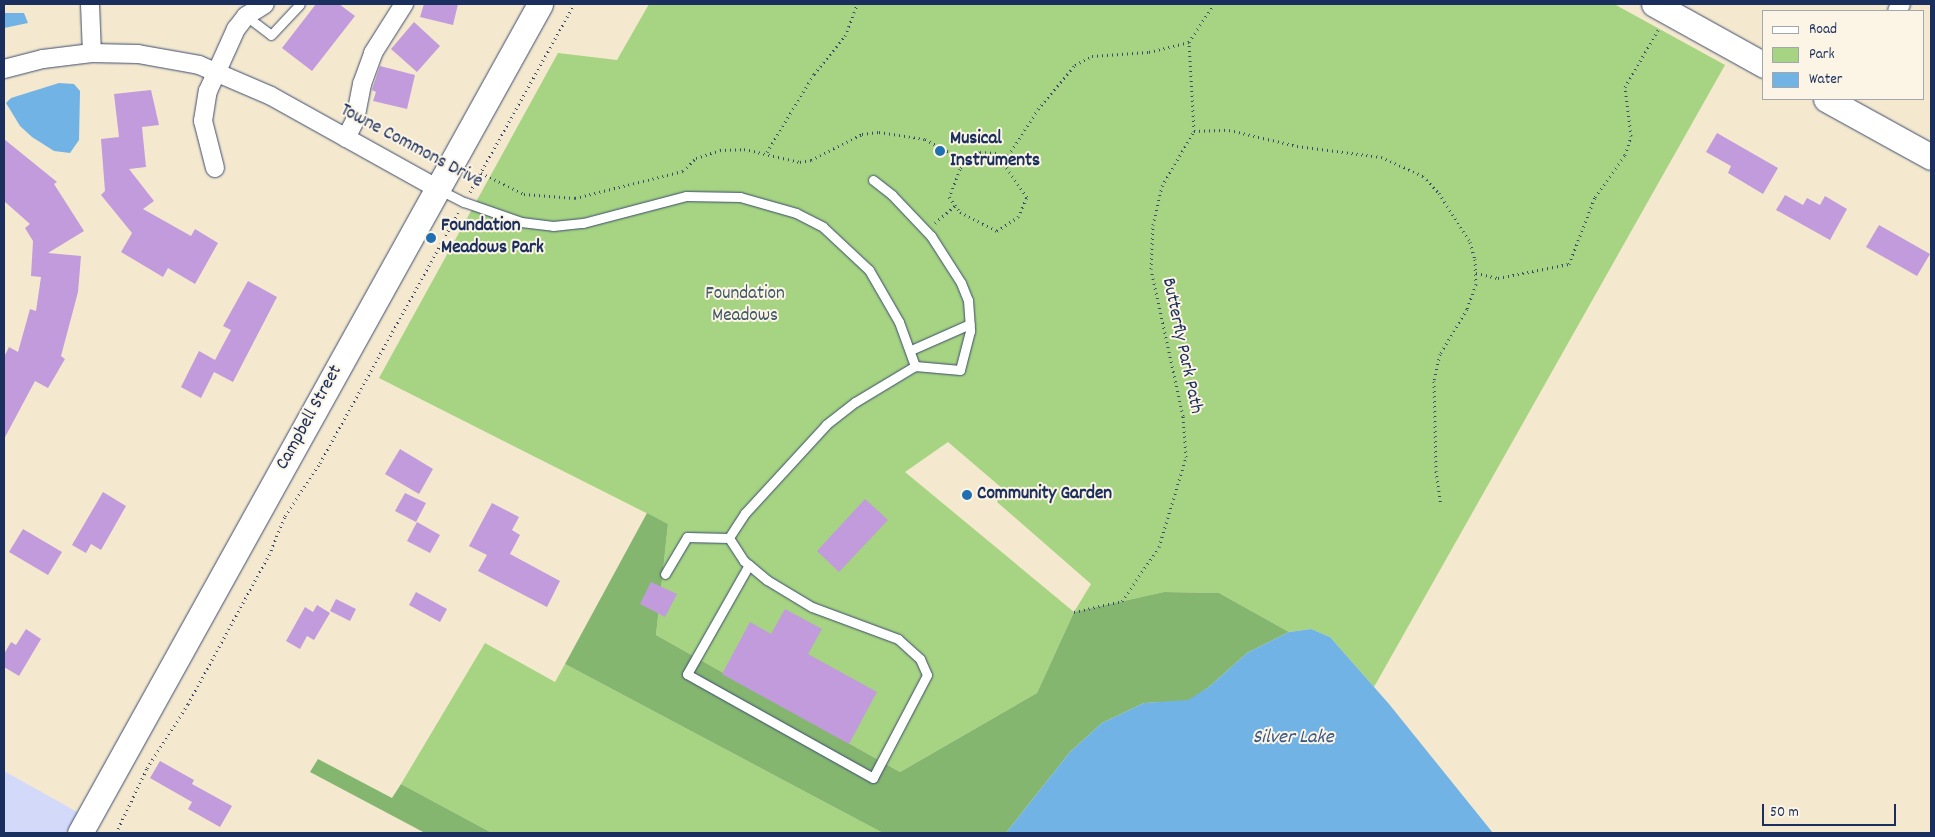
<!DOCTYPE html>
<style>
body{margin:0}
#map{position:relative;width:1935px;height:837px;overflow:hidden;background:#f4e9cf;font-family:Dekko,sans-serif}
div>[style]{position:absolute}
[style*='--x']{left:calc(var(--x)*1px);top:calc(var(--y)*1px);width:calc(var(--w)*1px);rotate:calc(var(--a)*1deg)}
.built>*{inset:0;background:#d2d9f9}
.green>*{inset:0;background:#a6d482}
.forest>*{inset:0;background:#84b670}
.water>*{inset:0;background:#72b3e6}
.building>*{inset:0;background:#c19bdb}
.path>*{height:3px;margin-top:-1.5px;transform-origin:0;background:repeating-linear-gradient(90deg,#3c4b6f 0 1px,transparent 0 5px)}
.roads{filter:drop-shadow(0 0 1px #3c4b6f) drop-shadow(0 0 1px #3c4b6f)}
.lane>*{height:9px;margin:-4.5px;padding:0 4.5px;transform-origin:4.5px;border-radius:4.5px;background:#fff}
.street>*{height:18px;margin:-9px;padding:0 9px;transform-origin:9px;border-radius:9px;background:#fff}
.secondary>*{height:25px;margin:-12.5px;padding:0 12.5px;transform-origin:12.5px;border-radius:12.5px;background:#fff}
.dots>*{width:14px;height:14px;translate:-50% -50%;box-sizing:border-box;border:2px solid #fcf5e5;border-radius:50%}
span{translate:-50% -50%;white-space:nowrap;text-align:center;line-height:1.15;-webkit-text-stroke:4px #fcf5e5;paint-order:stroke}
.poi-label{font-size:19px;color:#1b2f5e;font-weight:700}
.left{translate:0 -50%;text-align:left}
.street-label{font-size:19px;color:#1b2f5e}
.park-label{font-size:19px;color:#3e5867}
.water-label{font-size:20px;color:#355787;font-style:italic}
.frame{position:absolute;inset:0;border:5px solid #1b2f5e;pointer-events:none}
.legend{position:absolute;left:1762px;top:10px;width:162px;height:90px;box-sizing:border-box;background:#fcf5e5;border:1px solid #a2a6af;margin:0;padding:6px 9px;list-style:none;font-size:15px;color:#1b2f5e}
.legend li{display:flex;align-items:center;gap:10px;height:25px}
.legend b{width:25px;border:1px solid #a2a6af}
.scale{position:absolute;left:1762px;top:804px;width:134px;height:22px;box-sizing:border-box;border:2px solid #1b2f5e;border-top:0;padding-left:6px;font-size:15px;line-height:18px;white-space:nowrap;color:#1b2f5e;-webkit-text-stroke:4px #fcf5e5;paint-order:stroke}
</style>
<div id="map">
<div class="built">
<div style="clip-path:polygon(4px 771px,79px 813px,65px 833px,4px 833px)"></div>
</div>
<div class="green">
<div style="clip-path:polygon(evenodd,649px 4px,1614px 4px,1725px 65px,1374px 687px,1330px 637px,1311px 629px,1289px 632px,1219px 593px,1164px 592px,1074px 612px,1037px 693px,900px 772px,656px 635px,668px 524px,379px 378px,558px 53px,617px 60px,649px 4px,948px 442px,1003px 489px,997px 502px,1091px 584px,1074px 612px,905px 472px,948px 442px)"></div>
<div style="clip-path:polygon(485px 643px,555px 682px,565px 664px,883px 833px,492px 833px,401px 784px)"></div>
</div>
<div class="forest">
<div style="clip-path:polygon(647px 513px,668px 524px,656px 635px,900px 772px,1037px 693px,1074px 612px,1164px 592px,1219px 593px,1289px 632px,1247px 653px,1209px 687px,1188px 701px,1144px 703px,1102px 723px,1070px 752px,1006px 833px,883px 833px,565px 664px)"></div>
<div style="clip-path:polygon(318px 759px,392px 798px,401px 784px,492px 833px,425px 833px,310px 772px)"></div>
</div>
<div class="water">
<div style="clip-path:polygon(4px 13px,24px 13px,28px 23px,4px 28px)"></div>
<div style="clip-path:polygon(59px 83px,74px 84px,80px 91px,79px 140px,70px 153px,54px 151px,32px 137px,20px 126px,6px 103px,11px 98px)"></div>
<div style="clip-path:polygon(1311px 629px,1330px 637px,1389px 704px,1493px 833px,1006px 833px,1070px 752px,1102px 723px,1144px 703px,1188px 700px,1209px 687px,1247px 653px,1289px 632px)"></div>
</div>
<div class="building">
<div style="clip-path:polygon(316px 4px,339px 4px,355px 16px,312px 71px,282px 48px)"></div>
<div style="clip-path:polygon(424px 4px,458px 4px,453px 25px,420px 17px)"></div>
<div style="clip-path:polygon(414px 22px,440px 46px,417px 72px,391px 49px)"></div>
<div style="clip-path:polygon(380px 66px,415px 75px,407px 109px,373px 101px,376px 92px,372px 90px)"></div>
<div style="clip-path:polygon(151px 90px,159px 125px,142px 127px,146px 167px,129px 169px,154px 201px,143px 209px,191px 236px,195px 229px,218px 243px,195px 284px,168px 268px,163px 277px,121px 252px,132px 233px,101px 195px,105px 191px,101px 139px,119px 137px,114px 94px)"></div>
<div style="clip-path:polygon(1717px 133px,1778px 168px,1763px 194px,1728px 173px,1731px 166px,1706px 152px)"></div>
<div style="clip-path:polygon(4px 139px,57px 182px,54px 184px,84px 231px,48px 253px,81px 256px,78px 292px,61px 356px,65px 359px,48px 388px,35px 381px,4px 439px,4px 357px,9px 347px,18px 352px,30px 309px,36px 311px,41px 277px,31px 276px,33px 241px,25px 228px,30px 224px,4px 201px)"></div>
<div style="clip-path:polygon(1785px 195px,1803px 205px,1807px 198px,1820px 205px,1825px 196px,1847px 209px,1830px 240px,1776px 210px)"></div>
<div style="clip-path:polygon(1879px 225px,1930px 254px,1917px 276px,1866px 247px)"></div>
<div style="clip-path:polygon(248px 281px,277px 297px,233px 382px,214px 372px,201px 398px,181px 387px,199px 351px,215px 360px,231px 330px,223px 326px)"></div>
<div style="clip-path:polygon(400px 449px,433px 469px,419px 494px,385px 474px)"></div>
<div style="clip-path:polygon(103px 492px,126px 506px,101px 550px,91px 544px,86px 553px,72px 545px)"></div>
<div style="clip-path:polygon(405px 493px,426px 503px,416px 522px,395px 511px)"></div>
<div style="clip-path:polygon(865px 499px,888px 520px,839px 572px,817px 551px)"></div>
<div style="clip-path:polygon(492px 503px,519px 517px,512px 530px,520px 535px,510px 554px,560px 581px,547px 607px,478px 571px,487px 555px,469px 546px)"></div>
<div style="clip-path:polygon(417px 522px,440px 535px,430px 553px,407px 541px)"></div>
<div style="clip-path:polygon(23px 529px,62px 552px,48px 575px,9px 552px)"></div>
<div style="clip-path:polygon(651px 582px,677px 594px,665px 617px,640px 604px)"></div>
<div style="clip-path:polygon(416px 592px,447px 609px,440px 622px,409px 605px)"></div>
<div style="clip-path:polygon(336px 599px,356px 609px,350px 621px,330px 611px)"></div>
<div style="clip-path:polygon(317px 605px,330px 613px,314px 640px,307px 636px,300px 649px,286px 641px,305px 607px,313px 612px)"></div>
<div style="clip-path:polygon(785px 609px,822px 629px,808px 654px,877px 692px,849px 744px,722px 674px,750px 622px,771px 634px)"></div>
<div style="clip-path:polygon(26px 629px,41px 639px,19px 676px,4px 667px,4px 654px,11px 642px,16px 645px)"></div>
<div style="clip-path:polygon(160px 761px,194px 780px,192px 784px,232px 806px,220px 827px,188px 809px,192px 802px,150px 778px)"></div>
</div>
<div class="path">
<div style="--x:1194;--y:131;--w:35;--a:-2"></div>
<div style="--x:1229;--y:130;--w:70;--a:13.2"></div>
<div style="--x:1297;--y:146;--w:85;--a:7.5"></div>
<div style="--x:1381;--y:157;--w:46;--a:24.3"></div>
<div style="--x:1423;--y:176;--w:23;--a:47"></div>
<div style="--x:1439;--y:193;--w:58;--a:57.7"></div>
<div style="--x:1470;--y:242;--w:18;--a:74"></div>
<div style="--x:1475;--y:259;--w:25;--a:88"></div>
<div style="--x:1476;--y:284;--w:27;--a:110"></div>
<div style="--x:1467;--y:309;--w:52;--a:121"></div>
<div style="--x:1440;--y:354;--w:28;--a:103"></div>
<div style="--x:1434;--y:381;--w:90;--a:88.7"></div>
<div style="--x:1436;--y:471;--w:34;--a:82"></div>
<div style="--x:767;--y:152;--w:91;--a:-58.9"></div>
<div style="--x:814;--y:74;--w:49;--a:-50.8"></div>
<div style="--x:845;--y:36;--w:34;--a:-69"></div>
<div style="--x:1003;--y:164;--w:65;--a:-57.5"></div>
<div style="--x:1038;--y:109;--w:57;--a:-49.9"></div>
<div style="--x:1075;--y:65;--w:19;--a:-28"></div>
<div style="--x:1092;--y:56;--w:57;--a:-4"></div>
<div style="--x:1149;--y:52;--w:41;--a:-14"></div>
<div style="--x:1189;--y:42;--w:45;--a:-56.7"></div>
<div style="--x:481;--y:173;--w:48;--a:26"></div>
<div style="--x:524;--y:194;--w:51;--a:4.5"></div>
<div style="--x:575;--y:198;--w:111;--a:-14"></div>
<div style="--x:683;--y:171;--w:18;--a:-45"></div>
<div style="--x:696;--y:158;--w:25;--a:-18"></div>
<div style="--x:720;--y:150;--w:24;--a:-2"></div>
<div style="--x:744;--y:149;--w:57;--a:13.1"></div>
<div style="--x:800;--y:162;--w:11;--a:-10"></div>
<div style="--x:811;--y:160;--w:57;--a:-27"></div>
<div style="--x:862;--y:134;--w:17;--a:-7"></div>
<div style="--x:879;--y:132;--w:47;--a:8.7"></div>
<div style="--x:925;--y:139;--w:38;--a:29"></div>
<div style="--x:958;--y:157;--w:10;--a:45"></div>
<div style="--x:965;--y:164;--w:7;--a:135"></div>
<div style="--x:960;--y:169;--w:30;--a:111"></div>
<div style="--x:949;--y:197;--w:19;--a:54"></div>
<div style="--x:960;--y:212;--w:42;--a:27.2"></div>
<div style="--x:997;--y:231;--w:25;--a:-34"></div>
<div style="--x:1018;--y:217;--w:22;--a:-66"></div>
<div style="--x:1027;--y:197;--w:54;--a:-125.2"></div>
<div style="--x:996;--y:153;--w:16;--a:-176"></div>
<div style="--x:980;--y:152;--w:19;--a:141"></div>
<div style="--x:470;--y:192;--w:215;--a:-61"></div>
<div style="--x:935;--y:223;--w:28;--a:-41"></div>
<div style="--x:1476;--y:273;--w:23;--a:13"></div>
<div style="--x:1498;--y:278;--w:72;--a:-11.2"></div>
<div style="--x:1569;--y:264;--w:72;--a:-68.8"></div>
<div style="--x:1595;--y:197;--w:52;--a:-54.5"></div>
<div style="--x:1625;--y:155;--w:20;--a:-72"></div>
<div style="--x:1631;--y:136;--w:49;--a:-97"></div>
<div style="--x:1625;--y:87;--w:66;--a:-59.9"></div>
<div style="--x:1074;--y:612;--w:49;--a:-12.9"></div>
<div style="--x:1122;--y:601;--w:65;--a:-55.6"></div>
<div style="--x:1159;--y:547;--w:94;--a:-73.3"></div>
<div style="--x:1186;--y:457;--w:41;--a:-94.2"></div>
<div style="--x:1183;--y:416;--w:150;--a:-102.3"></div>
<div style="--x:1151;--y:269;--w:44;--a:-87.4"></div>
<div style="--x:1153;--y:225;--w:40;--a:-77"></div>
<div style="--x:1162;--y:186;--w:64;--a:-59.8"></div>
<div style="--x:1194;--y:131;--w:89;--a:-93.2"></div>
<div style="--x:116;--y:833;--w:72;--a:-64.5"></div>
<div style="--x:147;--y:768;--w:76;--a:-57.4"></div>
<div style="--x:188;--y:704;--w:170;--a:-61.5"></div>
<div style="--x:269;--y:555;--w:42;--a:-67.7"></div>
<div style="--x:285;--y:516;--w:64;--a:-56.6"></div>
<div style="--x:320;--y:463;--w:286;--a:-61.1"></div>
</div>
<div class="roads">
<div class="lane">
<div style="--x:246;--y:16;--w:31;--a:37"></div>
<div style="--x:271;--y:35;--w:42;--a:-46.9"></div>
<div style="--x:873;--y:180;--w:24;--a:38"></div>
<div style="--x:892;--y:195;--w:57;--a:46.4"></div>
<div style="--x:931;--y:236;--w:56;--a:57.4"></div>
<div style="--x:961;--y:283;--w:18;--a:68"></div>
<div style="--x:968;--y:300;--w:31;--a:86"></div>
<div style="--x:970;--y:331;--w:40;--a:104.4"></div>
<div style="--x:960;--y:370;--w:45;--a:-174.9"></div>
<div style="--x:438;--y:189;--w:29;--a:27"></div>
<div style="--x:464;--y:202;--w:60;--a:19.3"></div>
<div style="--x:521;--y:222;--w:32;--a:7"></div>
<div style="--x:553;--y:226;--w:30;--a:-6"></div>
<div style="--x:583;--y:223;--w:106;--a:-14.7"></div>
<div style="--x:686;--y:196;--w:54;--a:1.1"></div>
<div style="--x:740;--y:197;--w:58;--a:15.9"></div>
<div style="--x:796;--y:213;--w:30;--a:27"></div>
<div style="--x:823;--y:227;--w:63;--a:43.1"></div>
<div style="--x:869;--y:270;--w:60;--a:60"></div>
<div style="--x:899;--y:322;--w:47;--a:70"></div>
<div style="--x:915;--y:366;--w:70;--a:149"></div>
<div style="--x:855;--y:402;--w:37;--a:142"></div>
<div style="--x:826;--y:425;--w:120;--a:132.6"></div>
<div style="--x:745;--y:513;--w:30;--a:123"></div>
<div style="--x:729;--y:538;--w:27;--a:57"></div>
<div style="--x:744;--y:561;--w:6;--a:39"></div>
<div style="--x:749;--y:565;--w:23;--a:40"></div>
<div style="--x:767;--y:580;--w:52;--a:31"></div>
<div style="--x:812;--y:607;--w:92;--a:20.4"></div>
<div style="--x:898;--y:639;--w:30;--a:42"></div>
<div style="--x:920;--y:659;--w:17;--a:66"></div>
<div style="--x:927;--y:675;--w:116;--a:117.7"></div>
<div style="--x:873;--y:778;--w:213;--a:-150.8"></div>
<div style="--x:687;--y:674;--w:125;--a:-60.4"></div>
<div style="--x:911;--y:350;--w:64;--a:-23.8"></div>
<div style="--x:665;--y:574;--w:43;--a:-59.3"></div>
<div style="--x:687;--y:537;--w:42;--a:1.4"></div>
</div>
<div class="street">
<div style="--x:90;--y:4;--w:49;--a:87.7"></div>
<div style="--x:1897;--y:11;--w:8;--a:-60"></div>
<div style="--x:4;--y:69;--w:40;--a:-14.4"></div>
<div style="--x:43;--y:59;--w:49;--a:-7"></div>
<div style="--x:92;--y:53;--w:46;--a:1.2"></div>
<div style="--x:138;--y:54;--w:62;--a:10.2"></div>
<div style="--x:199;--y:65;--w:78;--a:23.3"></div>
<div style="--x:271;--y:96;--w:189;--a:29.1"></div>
<div style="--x:346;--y:138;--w:20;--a:-63"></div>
<div style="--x:355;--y:120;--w:37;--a:-79"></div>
<div style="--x:362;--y:84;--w:33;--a:-70"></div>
<div style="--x:373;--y:53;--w:58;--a:-57.7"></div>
<div style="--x:215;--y:168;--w:49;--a:-104.3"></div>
<div style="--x:203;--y:121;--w:30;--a:-81"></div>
<div style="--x:208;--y:91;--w:68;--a:-65.7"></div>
<div style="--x:236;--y:29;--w:16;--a:-52"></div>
<div style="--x:246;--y:16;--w:22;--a:-32"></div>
</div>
<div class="secondary">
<div style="--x:1654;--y:4;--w:126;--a:29"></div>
<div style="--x:1826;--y:99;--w:120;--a:28.9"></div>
<div style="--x:80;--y:833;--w:948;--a:-60.97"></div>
</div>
</div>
<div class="dots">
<div style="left:940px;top:151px;background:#1f6fb2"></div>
<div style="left:431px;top:238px;background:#1f6fb2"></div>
<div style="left:967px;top:495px;background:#1f6fb2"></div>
</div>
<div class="poi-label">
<span class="left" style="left:950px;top:151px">Musical<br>Instruments</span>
<span class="left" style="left:441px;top:238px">Foundation<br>Meadows Park</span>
<span class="left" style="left:977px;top:495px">Community Garden</span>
</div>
<div class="street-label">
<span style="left:411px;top:147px;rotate:28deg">Towne Commons Drive</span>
<span style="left:1181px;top:346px;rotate:78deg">Butterfly Park Path</span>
<span style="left:310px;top:418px;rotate:-61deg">Campbell Street</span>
</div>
<div class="park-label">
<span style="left:745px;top:306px">Foundation<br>Meadows</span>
</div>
<div class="water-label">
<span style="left:1293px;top:738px">Silver Lake</span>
</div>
<div class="frame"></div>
<ul class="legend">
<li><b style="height:6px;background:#fff"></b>Road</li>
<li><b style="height:14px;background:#a6d482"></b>Park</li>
<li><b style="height:14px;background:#72b3e6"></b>Water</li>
</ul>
<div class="scale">50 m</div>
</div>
